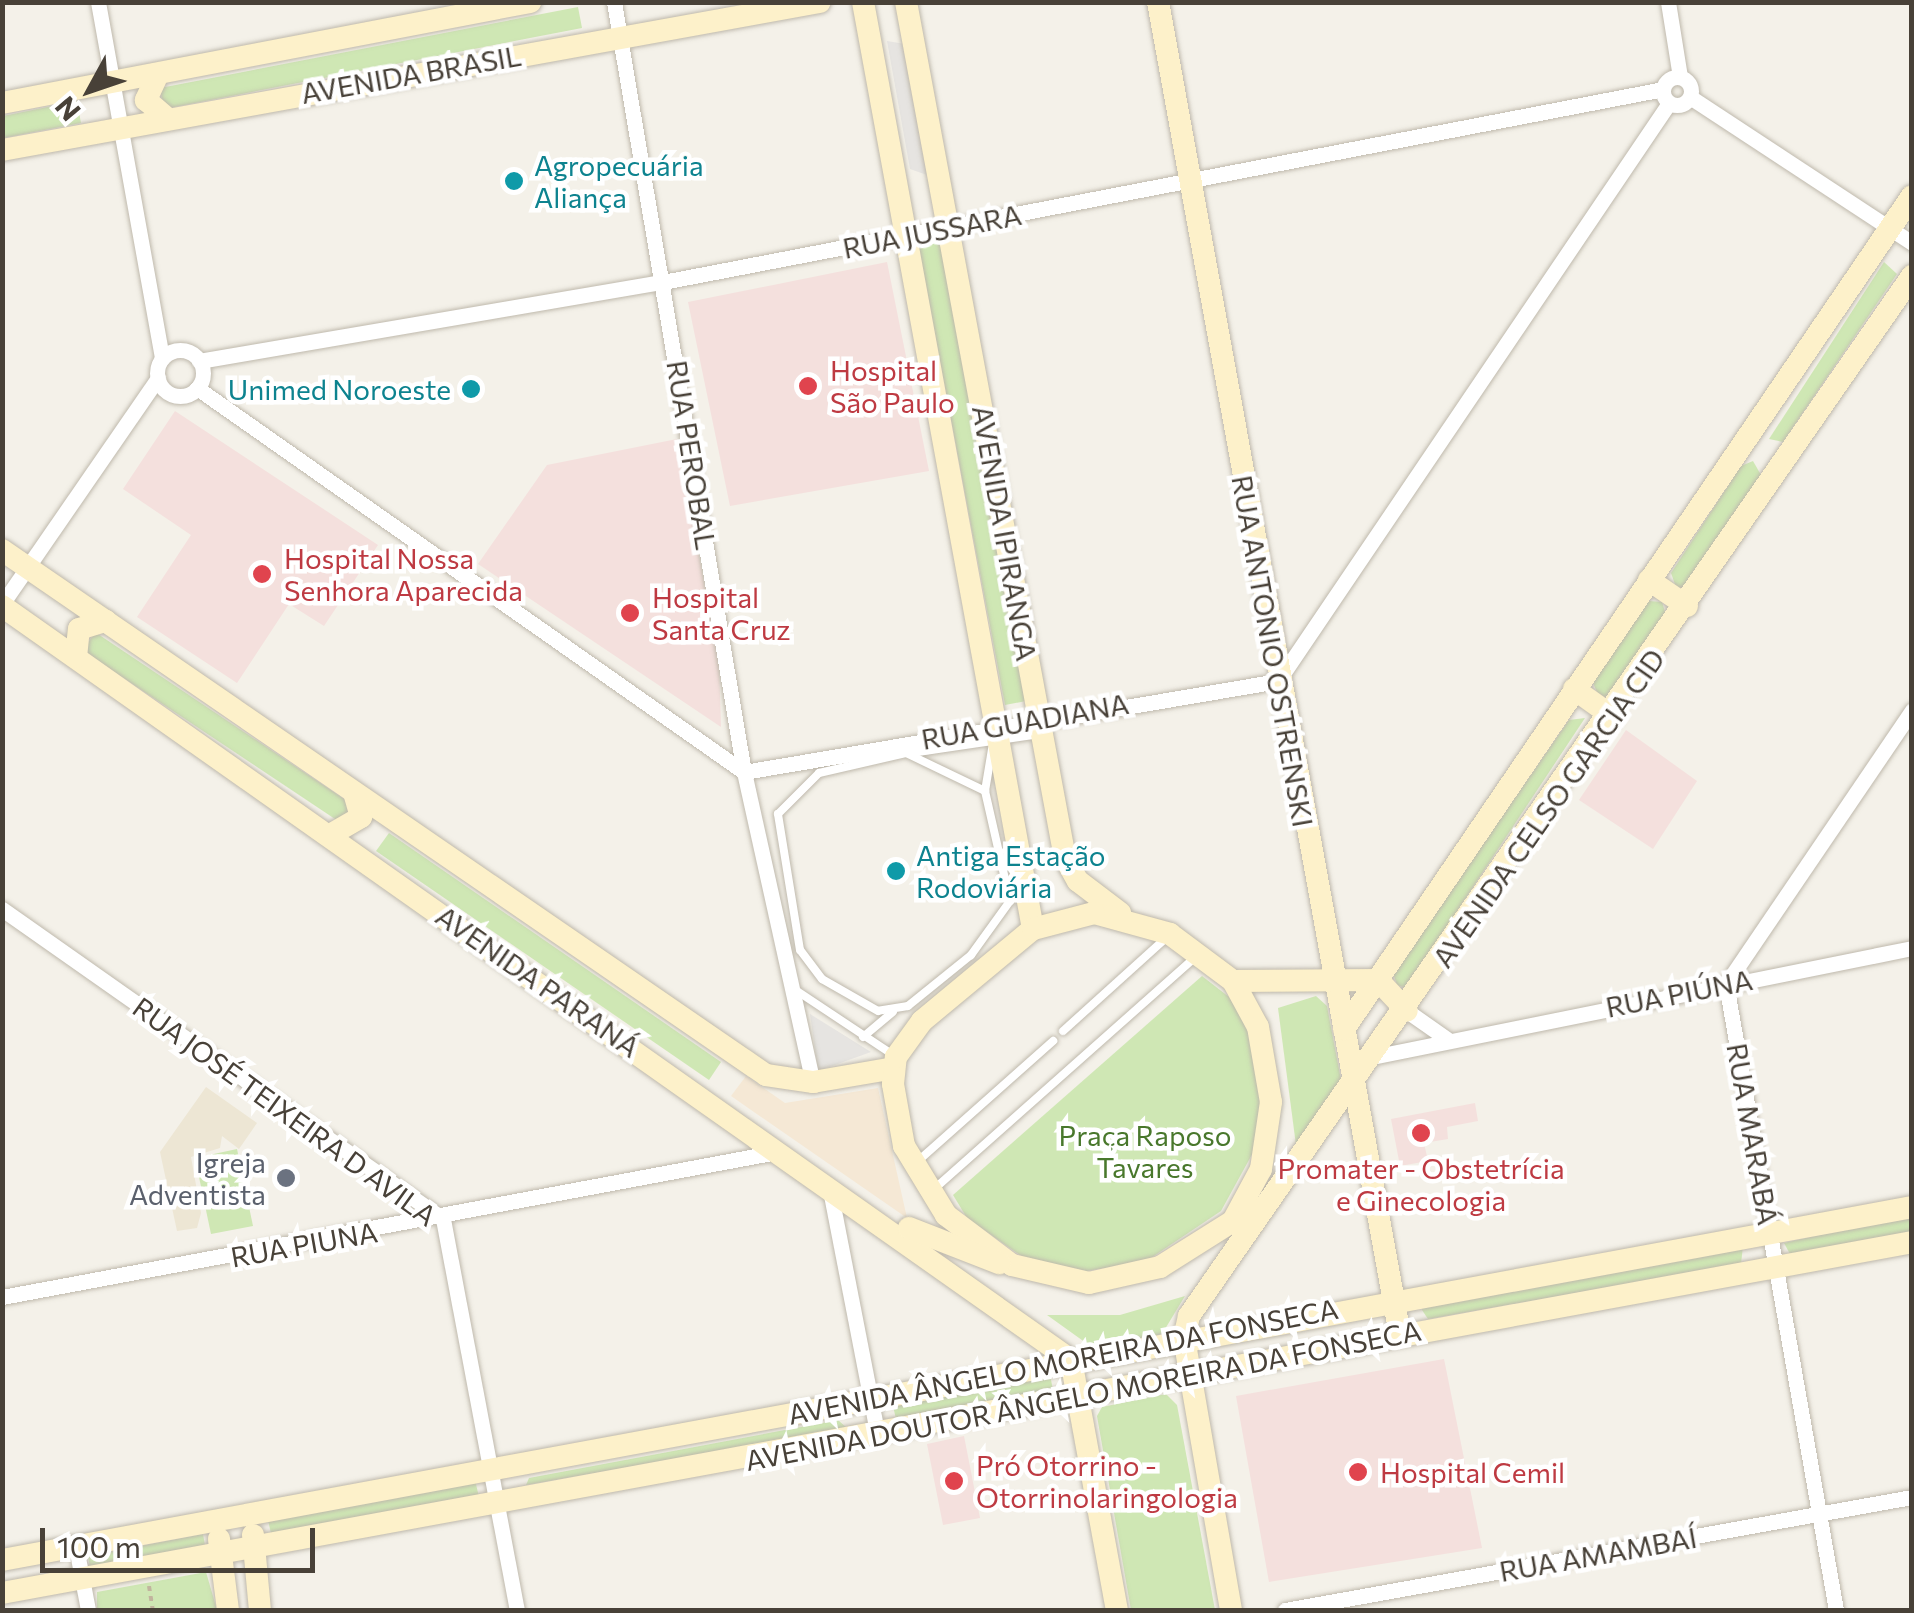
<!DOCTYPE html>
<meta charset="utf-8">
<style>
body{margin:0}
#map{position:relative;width:1914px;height:1613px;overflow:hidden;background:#f4f1e9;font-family:Commissioner,sans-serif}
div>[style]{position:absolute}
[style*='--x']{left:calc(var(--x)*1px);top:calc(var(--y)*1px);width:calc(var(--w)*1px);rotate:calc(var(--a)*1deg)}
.commercial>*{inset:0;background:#f5e8d5}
.education>*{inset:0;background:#ede6d4}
.medical>*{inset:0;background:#f4e0dd}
.green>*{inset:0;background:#cfe7b4}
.parking>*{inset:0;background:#e6e4e1}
.path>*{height:4px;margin-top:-2px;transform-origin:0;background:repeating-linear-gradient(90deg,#c1b49e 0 5px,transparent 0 10px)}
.roads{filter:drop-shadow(0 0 2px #bfb9ac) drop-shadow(0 0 2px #bfb9ac)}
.lane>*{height:8px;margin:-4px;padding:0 4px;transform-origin:4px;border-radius:4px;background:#fff}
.street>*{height:15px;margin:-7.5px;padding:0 7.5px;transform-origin:7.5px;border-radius:7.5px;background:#fff}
.street>.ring{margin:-7.5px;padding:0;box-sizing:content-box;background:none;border:15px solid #fff;border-radius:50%}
.secondary>*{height:22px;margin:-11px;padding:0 11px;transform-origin:11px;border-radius:11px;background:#fdf1ca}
.dots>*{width:28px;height:28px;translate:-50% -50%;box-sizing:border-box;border:5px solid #fff;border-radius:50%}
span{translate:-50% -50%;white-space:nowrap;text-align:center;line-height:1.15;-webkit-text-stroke:9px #fff;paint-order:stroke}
.street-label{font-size:28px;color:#484138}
.culture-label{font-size:28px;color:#0d838f}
.left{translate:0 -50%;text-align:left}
.right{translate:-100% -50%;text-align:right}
.health-label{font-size:28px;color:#be3a42}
.park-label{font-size:28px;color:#49782c}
.worship-label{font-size:28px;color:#5b616d}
.frame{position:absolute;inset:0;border:5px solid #484138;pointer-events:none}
.north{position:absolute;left:40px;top:40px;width:100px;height:100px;-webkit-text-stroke:8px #fff;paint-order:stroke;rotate:230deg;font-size:28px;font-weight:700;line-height:40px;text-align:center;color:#484138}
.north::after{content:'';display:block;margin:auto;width:35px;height:45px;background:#484138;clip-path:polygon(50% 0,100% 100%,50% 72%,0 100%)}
.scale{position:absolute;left:40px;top:1528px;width:275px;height:45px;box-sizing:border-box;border:5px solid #484138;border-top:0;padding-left:12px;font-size:30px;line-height:35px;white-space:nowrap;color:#484138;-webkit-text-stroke:8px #fff;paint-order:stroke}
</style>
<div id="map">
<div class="commercial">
<div style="clip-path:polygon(746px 1076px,785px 1103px,878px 1088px,907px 1218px,731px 1096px)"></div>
</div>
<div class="education">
<div style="clip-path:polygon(206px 1087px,257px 1123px,239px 1149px,222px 1136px,220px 1148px,191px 1157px,201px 1213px,197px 1228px,177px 1231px,160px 1152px)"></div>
</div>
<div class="medical">
<div style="clip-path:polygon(887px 262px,929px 471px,730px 506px,688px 302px)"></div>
<div style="clip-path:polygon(175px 411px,378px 545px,324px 626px,289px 604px,237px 683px,137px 617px,191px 535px,123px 489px)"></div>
<div style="clip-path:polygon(677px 439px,719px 662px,721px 727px,478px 564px,547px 465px)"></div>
<div style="clip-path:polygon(1626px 730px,1697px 781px,1653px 849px,1579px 800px)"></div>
<div style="clip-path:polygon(1475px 1103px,1478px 1121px,1447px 1127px,1448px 1139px,1424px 1143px,1428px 1161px,1400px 1166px,1391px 1119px)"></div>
<div style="clip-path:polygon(1444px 1359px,1482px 1548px,1269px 1582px,1236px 1396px)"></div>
<div style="clip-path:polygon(964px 1436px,980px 1518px,943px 1525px,927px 1444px)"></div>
</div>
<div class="green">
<div style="clip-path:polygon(578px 7px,582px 28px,164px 109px,160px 88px)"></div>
<div style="clip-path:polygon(77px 101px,81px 123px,3px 138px,3px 116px)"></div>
<div style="clip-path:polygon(944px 240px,1031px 700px,1005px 705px,918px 245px)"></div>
<div style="clip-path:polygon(1884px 262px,1897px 274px,1783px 442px,1769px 439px)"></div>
<div style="clip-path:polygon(1753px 461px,1761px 475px,1685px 588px,1676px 587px,1671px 573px,1741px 466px)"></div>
<div style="clip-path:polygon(1649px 601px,1662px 602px,1666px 615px,1606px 697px,1598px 695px,1592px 680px)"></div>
<div style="clip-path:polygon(95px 632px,353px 805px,341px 823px,83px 651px)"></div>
<div style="clip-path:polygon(1585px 718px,1406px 988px,1397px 985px,1393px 973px,1569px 720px)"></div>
<div style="clip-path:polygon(389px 833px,721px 1062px,709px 1080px,376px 851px)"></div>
<div style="clip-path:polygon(1202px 976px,1229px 997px,1248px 1029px,1262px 1097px,1255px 1149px,1221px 1211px,1145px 1262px,1086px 1271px,1027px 1260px,967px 1218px,953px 1195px)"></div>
<div style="clip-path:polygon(1316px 996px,1327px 1006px,1341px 1080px,1296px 1145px,1278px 1008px)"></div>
<div style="clip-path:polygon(237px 1149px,253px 1226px,211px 1234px,195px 1158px)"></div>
<div style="clip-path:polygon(1911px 1214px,1911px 1234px,1790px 1254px,1784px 1243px)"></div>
<div style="clip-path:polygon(1743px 1246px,1741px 1264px,1428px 1319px,1422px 1310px,1422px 1303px)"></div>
<div style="clip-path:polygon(1185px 1296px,1162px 1334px,1093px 1348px,1047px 1315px,1120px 1315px)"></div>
<div style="clip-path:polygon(1050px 1375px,1053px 1390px,896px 1419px,893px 1406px)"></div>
<div style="clip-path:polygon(1166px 1394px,1177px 1405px,1215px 1610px,1131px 1610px,1097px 1416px,1102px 1407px)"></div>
<div style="clip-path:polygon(838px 1420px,848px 1429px,526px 1485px,529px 1478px)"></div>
<div style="clip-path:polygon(475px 1480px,479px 1497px,272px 1538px,268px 1520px)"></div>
<div style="clip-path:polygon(203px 1534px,206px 1551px,91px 1573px,88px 1556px)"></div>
<div style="clip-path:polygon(206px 1572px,217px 1610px,97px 1610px,97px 1592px)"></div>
</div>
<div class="parking">
<div style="clip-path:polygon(887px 41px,905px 44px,927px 175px,910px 169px)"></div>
<div style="clip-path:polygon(810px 1014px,871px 1052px,818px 1071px)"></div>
</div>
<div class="path">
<div style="--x:149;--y:1586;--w:24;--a:81"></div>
</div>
<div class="roads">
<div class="lane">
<div style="--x:906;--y:753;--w:88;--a:25.7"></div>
<div style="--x:985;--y:791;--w:113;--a:77.2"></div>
<div style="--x:1010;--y:901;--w:67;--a:125.8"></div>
<div style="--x:971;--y:955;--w:81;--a:141"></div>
<div style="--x:908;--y:1006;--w:30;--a:171"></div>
<div style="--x:878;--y:1011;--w:64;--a:-150.3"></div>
<div style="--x:822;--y:979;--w:36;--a:-127"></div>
<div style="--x:800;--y:950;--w:138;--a:-99.2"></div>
<div style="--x:778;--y:814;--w:58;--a:-45"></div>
<div style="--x:819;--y:773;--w:89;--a:-12.9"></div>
<div style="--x:911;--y:753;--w:130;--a:-8.4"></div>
<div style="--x:985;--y:791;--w:43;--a:-80.5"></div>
<div style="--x:794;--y:989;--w:121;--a:33.6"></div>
<div style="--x:1063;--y:1031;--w:140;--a:-42.1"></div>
<div style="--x:863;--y:1037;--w:39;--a:-40"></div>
<div style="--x:918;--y:1161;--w:181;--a:-41.6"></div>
<div style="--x:933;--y:1190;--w:351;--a:-41.6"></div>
</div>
<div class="street">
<div style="--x:98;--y:2;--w:362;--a:79.8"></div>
<div style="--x:614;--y:2;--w:781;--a:80.42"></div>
<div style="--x:744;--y:772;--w:318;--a:77.5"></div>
<div style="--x:1668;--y:2;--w:76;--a:80.9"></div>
<div class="ring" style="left:1663px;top:77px;width:13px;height:13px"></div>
<div style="--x:1690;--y:97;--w:266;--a:33.3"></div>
<div class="ring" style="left:157px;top:350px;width:31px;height:31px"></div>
<div style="--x:199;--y:361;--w:471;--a:-9.7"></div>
<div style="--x:663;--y:282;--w:1018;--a:-10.92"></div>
<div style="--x:197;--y:388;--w:668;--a:35.07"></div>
<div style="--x:744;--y:772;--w:542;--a:-9.67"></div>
<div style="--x:1278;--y:681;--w:698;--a:-55.92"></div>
<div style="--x:2;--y:604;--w:275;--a:-55.4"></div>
<div style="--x:2;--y:909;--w:539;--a:35.11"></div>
<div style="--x:443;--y:1219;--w:398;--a:79.3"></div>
<div style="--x:1407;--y:1011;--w:49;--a:35"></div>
<div style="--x:1372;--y:1057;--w:551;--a:-11.41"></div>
<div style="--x:830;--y:1190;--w:251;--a:79"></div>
<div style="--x:2;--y:1297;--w:788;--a:-10.6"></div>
<div style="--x:76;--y:1547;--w:64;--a:79.2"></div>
<div style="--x:1285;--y:1610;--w:637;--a:-10.22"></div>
<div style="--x:1836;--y:1610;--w:636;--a:-99.97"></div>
<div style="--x:1726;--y:984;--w:331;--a:-55.8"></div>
</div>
<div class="secondary">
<div style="--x:863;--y:2;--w:942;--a:79.61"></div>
<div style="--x:906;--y:2;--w:871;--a:79.48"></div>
<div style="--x:1065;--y:858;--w:26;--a:61"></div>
<div style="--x:1078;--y:881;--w:53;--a:37.3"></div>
<div style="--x:1158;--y:2;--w:1355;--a:79.71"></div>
<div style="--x:158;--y:74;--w:29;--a:115"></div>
<div style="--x:146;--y:100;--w:28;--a:41"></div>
<div style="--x:2;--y:103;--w:538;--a:-10.83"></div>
<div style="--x:2;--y:150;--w:831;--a:-10.26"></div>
<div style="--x:2;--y:550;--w:927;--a:34.5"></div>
<div style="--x:766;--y:1075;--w:48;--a:8.5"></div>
<div style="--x:813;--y:1082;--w:82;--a:-9.8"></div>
<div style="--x:1649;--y:580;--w:46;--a:34.4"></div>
<div style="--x:2;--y:606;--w:1308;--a:35.2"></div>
<div style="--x:1071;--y:1360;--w:254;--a:79.6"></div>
<div style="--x:76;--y:657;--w:28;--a:-84"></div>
<div style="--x:79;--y:629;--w:28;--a:-17"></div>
<div style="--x:1574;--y:689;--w:47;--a:35.4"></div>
<div style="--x:330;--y:835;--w:36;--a:-30"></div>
<div style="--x:361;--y:817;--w:25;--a:-106"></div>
<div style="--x:1094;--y:913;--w:79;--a:15.4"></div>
<div style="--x:1170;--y:934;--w:79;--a:36.7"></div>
<div style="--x:1233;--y:981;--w:52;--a:61.5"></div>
<div style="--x:1258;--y:1027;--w:76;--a:80.2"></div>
<div style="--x:1271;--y:1102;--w:68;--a:98.5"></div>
<div style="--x:1261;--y:1169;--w:59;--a:118.3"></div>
<div style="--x:1233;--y:1221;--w:86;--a:147.8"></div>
<div style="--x:1160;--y:1267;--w:73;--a:167.3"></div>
<div style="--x:1089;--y:1283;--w:79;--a:-166.8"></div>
<div style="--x:1012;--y:1265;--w:83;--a:-142.9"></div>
<div style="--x:946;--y:1215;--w:81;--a:-121.3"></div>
<div style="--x:904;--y:1146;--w:63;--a:-100.1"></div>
<div style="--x:893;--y:1084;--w:27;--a:-84"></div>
<div style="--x:896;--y:1057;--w:44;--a:-54.2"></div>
<div style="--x:922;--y:1021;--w:144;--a:-39.7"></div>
<div style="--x:1033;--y:929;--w:63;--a:-14.7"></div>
<div style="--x:1233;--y:981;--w:145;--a:-0.4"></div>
<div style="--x:1378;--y:980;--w:42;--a:46.9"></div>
<div style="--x:1344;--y:1029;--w:1008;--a:-55.71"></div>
<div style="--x:909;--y:1228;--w:97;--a:21.3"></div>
<div style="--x:253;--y:1535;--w:75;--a:84.7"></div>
<div style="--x:219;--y:1539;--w:72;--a:82.8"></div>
<div style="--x:2;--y:1560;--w:1942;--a:-10.47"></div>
<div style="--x:2;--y:1593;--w:1942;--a:-10.41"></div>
<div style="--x:1231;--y:1610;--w:276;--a:-99.8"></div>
<div style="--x:1184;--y:1338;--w:23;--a:-77"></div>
<div style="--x:1189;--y:1316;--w:1267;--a:-55.19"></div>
</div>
</div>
<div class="dots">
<div style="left:514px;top:181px;background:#0f9aa8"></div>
<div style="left:808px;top:386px;background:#e0444e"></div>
<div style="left:471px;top:389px;background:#0f9aa8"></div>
<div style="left:262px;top:574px;background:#e0444e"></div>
<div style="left:630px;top:613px;background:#e0444e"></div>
<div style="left:896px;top:871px;background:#0f9aa8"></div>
<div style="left:1421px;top:1133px;background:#e0444e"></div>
<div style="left:286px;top:1178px;background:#6b7280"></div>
<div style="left:1358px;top:1472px;background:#e0444e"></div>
<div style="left:954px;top:1481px;background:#e0444e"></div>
</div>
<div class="street-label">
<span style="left:411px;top:74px;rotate:-10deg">AVENIDA BRASIL</span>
<span style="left:932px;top:231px;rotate:-11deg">RUA JUSSARA</span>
<span style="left:692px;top:455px;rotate:81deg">RUA PEROBAL</span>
<span style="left:1005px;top:533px;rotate:80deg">AVENIDA IPIRANGA</span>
<span style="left:1273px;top:651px;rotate:80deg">RUA ANTONIO OSTRENSKI</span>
<span style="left:1025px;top:721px;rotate:-10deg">RUA GUADIANA</span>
<span style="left:1548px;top:808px;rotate:-55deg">AVENIDA CELSO GARCIA CID</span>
<span style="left:538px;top:981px;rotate:35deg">AVENIDA PARANÁ</span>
<span style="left:1679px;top:993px;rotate:-11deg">RUA PIÚNA</span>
<span style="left:285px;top:1111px;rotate:36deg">RUA JOSÉ TEIXEIRA D AVILA</span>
<span style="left:1753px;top:1134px;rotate:80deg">RUA MARABÁ</span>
<span style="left:304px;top:1244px;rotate:-10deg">RUA PIUNA</span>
<span style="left:1063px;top:1361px;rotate:-11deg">AVENIDA ÂNGELO MOREIRA DA FONSECA</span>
<span style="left:1083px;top:1395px;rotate:-11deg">AVENIDA DOUTOR ÂNGELO MOREIRA DA FONSECA</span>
<span style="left:1598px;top:1554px;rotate:-10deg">RUA AMAMBAÍ</span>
</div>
<div class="culture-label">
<span class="left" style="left:534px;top:181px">Agropecuária<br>Aliança</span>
<span class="right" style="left:451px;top:389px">Unimed Noroeste</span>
<span class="left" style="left:916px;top:871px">Antiga Estação<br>Rodoviária</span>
</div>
<div class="health-label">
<span class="left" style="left:830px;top:386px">Hospital<br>São Paulo</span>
<span class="left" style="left:284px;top:574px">Hospital Nossa<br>Senhora Aparecida</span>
<span class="left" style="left:652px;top:613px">Hospital<br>Santa Cruz</span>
<span style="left:1421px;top:1184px">Promater - Obstetrícia<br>e Ginecologia</span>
<span class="left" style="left:976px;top:1481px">Pró Otorrino -<br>Otorrinolaringologia</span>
<span class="left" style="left:1380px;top:1472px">Hospital Cemil</span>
</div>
<div class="park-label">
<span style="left:1145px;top:1151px">Praça Raposo<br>Tavares</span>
</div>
<div class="worship-label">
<span class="right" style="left:266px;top:1178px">Igreja<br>Adventista</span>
</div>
<div class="frame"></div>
<div class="north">N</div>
<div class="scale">100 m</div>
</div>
